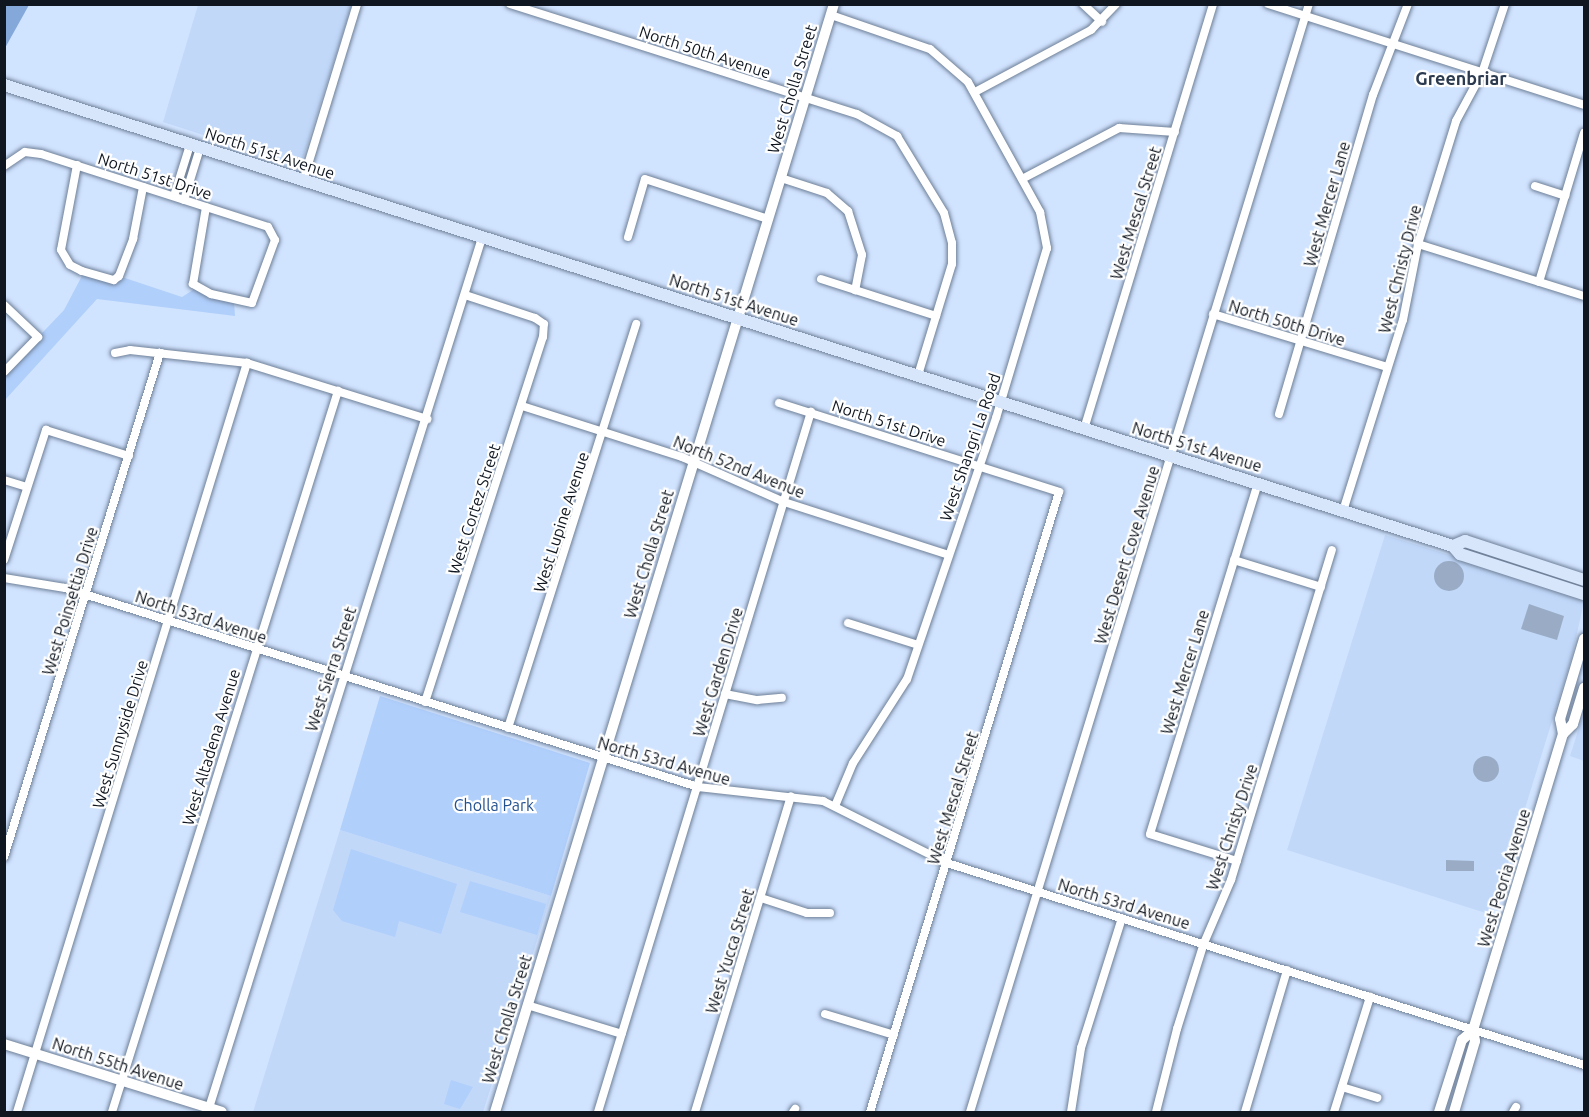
<!DOCTYPE html>
<style>
body{margin:0}
#map{position:relative;width:1589px;height:1117px;overflow:hidden;background:#d1e4ff;font-family:Ubuntu,sans-serif}
div>[style]{position:absolute}
[style*='--x']{left:calc(var(--x)*1px);top:calc(var(--y)*1px);width:calc(var(--w)*1px);rotate:calc(var(--a)*1deg)}
.built>*{inset:0;background:#c1d8f9}
.green>*{inset:0;background:#b0cffb}
.water>*{inset:0;background:#84a8da}
.building>*{inset:0;background:#9aacc5}
.round{border-radius:50%}
.roads{filter:drop-shadow(0 0 2px #6e7f97) drop-shadow(0 0 2px #6e7f97)}
.street>*{height:8px;margin:-4px;padding:0 4px;transform-origin:4px;border-radius:4px;background:#fff}
.secondary>*{height:10px;margin:-5px;padding:0 5px;transform-origin:5px;border-radius:5px;background:#fff}
.primary>*{height:12px;margin:-6px;padding:0 6px;transform-origin:6px;border-radius:6px;background:#d7e6fb}
span{translate:-50% -50%;white-space:nowrap;text-align:center;line-height:1.15;-webkit-text-stroke:4.5px #fff;paint-order:stroke}
.street-label{font-size:16px;color:#0f161f}
.park-label{font-size:16px;color:#23518f}
.neighbourhood-label{font-size:18px;color:#2b3a4f;font-weight:700}
.frame{position:absolute;inset:0;border:6px solid #0f161f;pointer-events:none}
</style>
<div id="map">
<div class="built">
<div style="clip-path:polygon(198px 5px,352px 5px,302px 161px,293px 164px,163px 122px)"></div>
<div style="clip-path:polygon(1385px 535px,1575px 594px,1584px 602px,1571px 660px,1492px 915px,1287px 850px)"></div>
<div style="clip-path:polygon(1584px 712px,1584px 761px,1570px 756px)"></div>
<div style="clip-path:polygon(340px 830px,551px 896px,483px 1112px,253px 1112px)"></div>
</div>
<div class="green">
<div style="clip-path:polygon(84px 272px,106px 278px,119px 276px,182px 297px,196px 288px,234px 301px,235px 316px,97px 299px,5px 400px,5px 372px,64px 310px)"></div>
<div style="clip-path:polygon(380px 696px,590px 763px,551px 896px,340px 830px)"></div>
<div style="clip-path:polygon(351px 849px,457px 884px,441px 934px,399px 921px,395px 937px,342px 921px,333px 910px)"></div>
<div style="clip-path:polygon(470px 881px,546px 904px,537px 935px,460px 912px)"></div>
<div style="clip-path:polygon(451px 1080px,473px 1087px,460px 1109px,444px 1104px)"></div>
</div>
<div class="water">
<div style="clip-path:polygon(6px 5px,29px 5px,5px 48px,4px 8px)"></div>
</div>
<div class="building">
<div class="round" style="left:1434px;top:561px;width:30px;height:30px"></div>
<div style="clip-path:polygon(1529px 604px,1564px 616px,1557px 640px,1521px 629px)"></div>
<div class="round" style="left:1473px;top:756px;width:26px;height:26px"></div>
<div style="clip-path:polygon(1446px 860px,1474px 861px,1474px 871px,1446px 871px)"></div>
</div>
<div class="roads">
<div class="street">
<div style="--x:510;--y:4;--w:364;--a:17.6"></div>
<div style="--x:857;--y:114;--w:46;--a:28.8"></div>
<div style="--x:897;--y:136;--w:90;--a:58.6"></div>
<div style="--x:944;--y:213;--w:31;--a:75"></div>
<div style="--x:952;--y:243;--w:21;--a:90"></div>
<div style="--x:952;--y:264;--w:116;--a:107"></div>
<div style="--x:1083;--y:4;--w:26;--a:43"></div>
<div style="--x:1268;--y:4;--w:332;--a:17.7"></div>
<div style="--x:831;--y:15;--w:105;--a:19"></div>
<div style="--x:930;--y:49;--w:50;--a:41"></div>
<div style="--x:968;--y:82;--w:149;--a:61"></div>
<div style="--x:1040;--y:212;--w:37;--a:79"></div>
<div style="--x:1047;--y:248;--w:177;--a:106.7"></div>
<div style="--x:996;--y:418;--w:276;--a:108.8"></div>
<div style="--x:907;--y:679;--w:100;--a:122.7"></div>
<div style="--x:853;--y:763;--w:47;--a:112.7"></div>
<div style="--x:975;--y:92;--w:132;--a:-28.1"></div>
<div style="--x:1091;--y:30;--w:36;--a:-46"></div>
<div style="--x:77;--y:165;--w:86;--a:100.7"></div>
<div style="--x:61;--y:250;--w:17;--a:59"></div>
<div style="--x:70;--y:265;--w:13;--a:27"></div>
<div style="--x:82;--y:271;--w:33;--a:16"></div>
<div style="--x:114;--y:280;--w:6;--a:-39"></div>
<div style="--x:119;--y:276;--w:40;--a:-69"></div>
<div style="--x:133;--y:239;--w:53;--a:-79.1"></div>
<div style="--x:4;--y:166;--w:25;--a:-34"></div>
<div style="--x:25;--y:152;--w:16;--a:7"></div>
<div style="--x:41;--y:154;--w:238;--a:17.8"></div>
<div style="--x:268;--y:227;--w:15;--a:62"></div>
<div style="--x:275;--y:240;--w:67;--a:110.1"></div>
<div style="--x:252;--y:303;--w:42;--a:-167.6"></div>
<div style="--x:211;--y:294;--w:21;--a:-151"></div>
<div style="--x:193;--y:284;--w:78;--a:-80.4"></div>
<div style="--x:781;--y:178;--w:48;--a:18.1"></div>
<div style="--x:827;--y:193;--w:28;--a:41"></div>
<div style="--x:848;--y:211;--w:46;--a:72.3"></div>
<div style="--x:862;--y:255;--w:36;--a:101"></div>
<div style="--x:1022;--y:179;--w:110;--a:-27.7"></div>
<div style="--x:1119;--y:128;--w:56;--a:4.1"></div>
<div style="--x:303;--y:181;--w:185;--a:-73"></div>
<div style="--x:1535;--y:186;--w:32;--a:18"></div>
<div style="--x:174;--y:196;--w:53;--a:-72.6"></div>
<div style="--x:184;--y:200;--w:54;--a:-72.9"></div>
<div style="--x:628;--y:237;--w:60;--a:-73.7"></div>
<div style="--x:645;--y:179;--w:129;--a:18"></div>
<div style="--x:1418;--y:244;--w:174;--a:17.4"></div>
<div style="--x:821;--y:279;--w:121;--a:17.8"></div>
<div style="--x:1539;--y:282;--w:156;--a:-73.2"></div>
<div style="--x:4;--y:305;--w:47;--a:43.3"></div>
<div style="--x:38;--y:337;--w:49;--a:134.2"></div>
<div style="--x:1213;--y:314;--w:182;--a:16.9"></div>
<div style="--x:115;--y:353;--w:15;--a:-11"></div>
<div style="--x:130;--y:350;--w:118;--a:6.3"></div>
<div style="--x:247;--y:363;--w:189;--a:17.3"></div>
<div style="--x:779;--y:403;--w:294;--a:17.6"></div>
<div style="--x:1059;--y:492;--w:648;--a:106.95"></div>
<div style="--x:522;--y:406;--w:168;--a:17.7"></div>
<div style="--x:682;--y:457;--w:111;--a:23.8"></div>
<div style="--x:784;--y:502;--w:170;--a:17.8"></div>
<div style="--x:1279;--y:414;--w:333;--a:-73.6"></div>
<div style="--x:1373;--y:95;--w:97;--a:-69"></div>
<div style="--x:1084;--y:429;--w:444;--a:-73.1"></div>
<div style="--x:4;--y:480;--w:24;--a:17"></div>
<div style="--x:1343;--y:511;--w:200;--a:-72.6"></div>
<div style="--x:1403;--y:320;--w:77;--a:-78.8"></div>
<div style="--x:1418;--y:244;--w:129;--a:-72.8"></div>
<div style="--x:1456;--y:121;--w:55;--a:-61.6"></div>
<div style="--x:1482;--y:73;--w:73;--a:-71.6"></div>
<div style="--x:4;--y:560;--w:137;--a:-72.1"></div>
<div style="--x:46;--y:430;--w:87;--a:17.4"></div>
<div style="--x:1234;--y:560;--w:91;--a:17.2"></div>
<div style="--x:4;--y:578;--w:62;--a:9.3"></div>
<div style="--x:65;--y:588;--w:664;--a:17.45"></div>
<div style="--x:698;--y:787;--w:126;--a:6.4"></div>
<div style="--x:823;--y:801;--w:139;--a:26.6"></div>
<div style="--x:947;--y:863;--w:668;--a:17.59"></div>
<div style="--x:848;--y:623;--w:73;--a:17.4"></div>
<div style="--x:725;--y:694;--w:33;--a:11"></div>
<div style="--x:757;--y:700;--w:25;--a:-5"></div>
<div style="--x:425;--y:702;--w:384;--a:-72.1"></div>
<div style="--x:543;--y:337;--w:13;--a:-86"></div>
<div style="--x:544;--y:324;--w:11;--a:-146"></div>
<div style="--x:535;--y:318;--w:74;--a:-161.8"></div>
<div style="--x:508;--y:728;--w:424;--a:-72.4"></div>
<div style="--x:4;--y:857;--w:528;--a:-72.8"></div>
<div style="--x:1237;--y:861;--w:91;--a:-162.8"></div>
<div style="--x:1150;--y:834;--w:367;--a:-72.9"></div>
<div style="--x:761;--y:898;--w:48;--a:18.1"></div>
<div style="--x:807;--y:913;--w:23;--a:0"></div>
<div style="--x:527;--y:1005;--w:99;--a:17"></div>
<div style="--x:825;--y:1014;--w:72;--a:16.9"></div>
<div style="--x:1342;--y:1087;--w:37;--a:17"></div>
<div style="--x:208;--y:1111;--w:915;--a:-72.58"></div>
<div style="--x:17;--y:1112;--w:784;--a:-72.93"></div>
<div style="--x:112;--y:1112;--w:756;--a:-72.6"></div>
<div style="--x:598;--y:1112;--w:732;--a:-73.08"></div>
<div style="--x:695;--y:1112;--w:330;--a:-73.1"></div>
<div style="--x:793;--y:1112;--w:4;--a:-56"></div>
<div style="--x:970;--y:1112;--w:1159;--a:-72.99"></div>
<div style="--x:1071;--y:1112;--w:65;--a:-81.1"></div>
<div style="--x:1081;--y:1048;--w:136;--a:-72.5"></div>
<div style="--x:1156;--y:1112;--w:86;--a:-75.8"></div>
<div style="--x:1177;--y:1029;--w:90;--a:-72.6"></div>
<div style="--x:1204;--y:943;--w:69;--a:-66.8"></div>
<div style="--x:1231;--y:880;--w:345;--a:-73"></div>
<div style="--x:1245;--y:1112;--w:148;--a:-73.5"></div>
<div style="--x:1334;--y:1112;--w:121;--a:-72.6"></div>
<div style="--x:1513;--y:1112;--w:6;--a:-59"></div>
</div>
<div class="secondary">
<div style="--x:1563;--y:734;--w:15;--a:-101"></div>
<div style="--x:1560;--y:719;--w:84;--a:-73.3"></div>
<div style="--x:4;--y:1044;--w:228;--a:17.3"></div>
<div style="--x:495;--y:1112;--w:1159;--a:-72.99"></div>
<div style="--x:1439;--y:1112;--w:76;--a:-72.3"></div>
<div style="--x:1462;--y:1040;--w:15;--a:-42"></div>
<div style="--x:1454;--y:1112;--w:74;--a:-73.5"></div>
<div style="--x:1475;--y:1041;--w:11;--a:-100"></div>
<div style="--x:1473;--y:1030;--w:309;--a:-73.1"></div>
<div style="--x:1563;--y:734;--w:14;--a:-45"></div>
<div style="--x:1573;--y:724;--w:38;--a:-73"></div>
</div>
<div class="primary">
<div style="--x:4;--y:85;--w:1521;--a:17.65"></div>
<div style="--x:1453;--y:546;--w:11;--a:49"></div>
<div style="--x:1460;--y:554;--w:130;--a:17.9"></div>
<div style="--x:1453;--y:546;--w:13;--a:-23"></div>
<div style="--x:1465;--y:541;--w:125;--a:18.1"></div>
</div>
</div>
<div class="street-label">
<span style="left:705px;top:52px;rotate:18deg">North 50th Avenue</span>
<span style="left:792px;top:89px;rotate:-73deg">West Cholla Street</span>
<span style="left:270px;top:153px;rotate:18deg">North 51st Avenue</span>
<span style="left:155px;top:176px;rotate:18deg">North 51st Drive</span>
<span style="left:1327px;top:204px;rotate:-74deg">West Mercer Lane</span>
<span style="left:1136px;top:213px;rotate:-73deg">West Mescal Street</span>
<span style="left:1400px;top:269px;rotate:-76deg">West Christy Drive</span>
<span style="left:734px;top:300px;rotate:18deg">North 51st Avenue</span>
<span style="left:1287px;top:323px;rotate:17deg">North 50th Drive</span>
<span style="left:889px;top:423px;rotate:18deg">North 51st Drive</span>
<span style="left:970px;top:447px;rotate:-71deg">West Shangri La Road</span>
<span style="left:1197px;top:447px;rotate:17deg">North 51st Avenue</span>
<span style="left:739px;top:467px;rotate:22deg">North 52nd Avenue</span>
<span style="left:474px;top:509px;rotate:-72deg">West Cortez Street</span>
<span style="left:561px;top:522px;rotate:-72deg">West Lupine Avenue</span>
<span style="left:649px;top:554px;rotate:-73deg">West Cholla Street</span>
<span style="left:1127px;top:555px;rotate:-73deg">West Desert Cove Avenue</span>
<span style="left:70px;top:601px;rotate:-73deg">West Poinsettia Drive</span>
<span style="left:201px;top:617px;rotate:18deg">North 53rd Avenue</span>
<span style="left:331px;top:669px;rotate:-72deg">West Sierra Street</span>
<span style="left:718px;top:672px;rotate:-73deg">West Garden Drive</span>
<span style="left:1185px;top:672px;rotate:-73deg">West Mercer Lane</span>
<span style="left:120px;top:734px;rotate:-73deg">West Sunnyside Drive</span>
<span style="left:211px;top:747px;rotate:-73deg">West Altadena Avenue</span>
<span style="left:664px;top:761px;rotate:16deg">North 53rd Avenue</span>
<span style="left:953px;top:798px;rotate:-73deg">West Mescal Street</span>
<span style="left:1232px;top:827px;rotate:-72deg">West Christy Drive</span>
<span style="left:1504px;top:878px;rotate:-73deg">West Peoria Avenue</span>
<span style="left:1124px;top:904px;rotate:17deg">North 53rd Avenue</span>
<span style="left:730px;top:951px;rotate:-73deg">West Yucca Street</span>
<span style="left:507px;top:1019px;rotate:-73deg">West Cholla Street</span>
<span style="left:118px;top:1064px;rotate:18deg">North 55th Avenue</span>
</div>
<div class="park-label">
<span style="left:494px;top:805px">Cholla Park</span>
</div>
<div class="neighbourhood-label">
<span style="left:1461px;top:78px">Greenbriar</span>
</div>
<div class="frame"></div>
</div>
